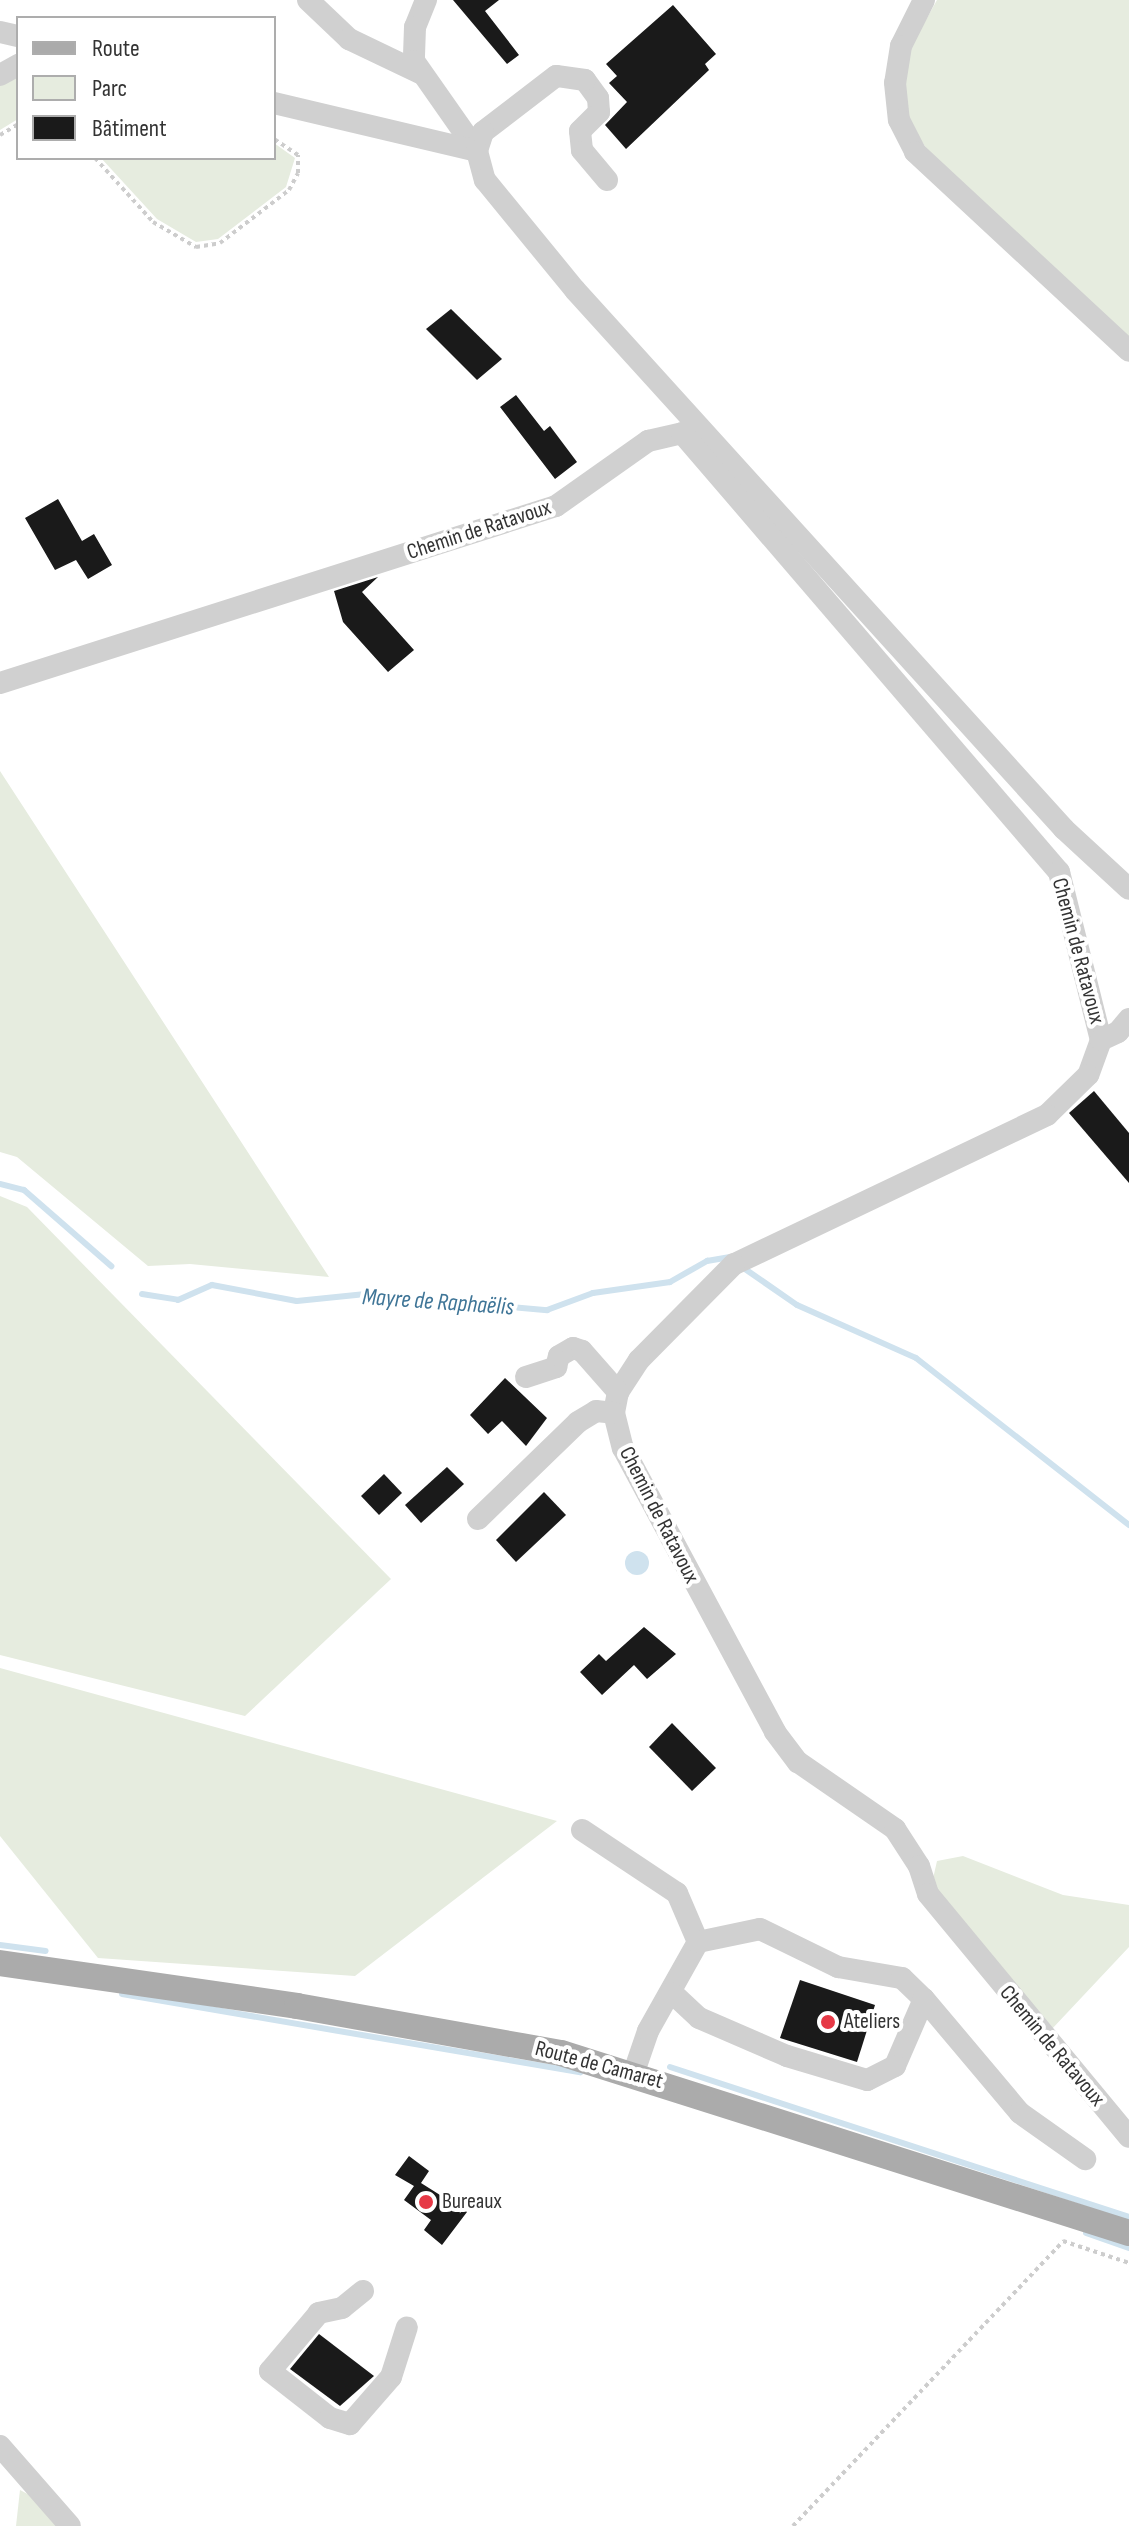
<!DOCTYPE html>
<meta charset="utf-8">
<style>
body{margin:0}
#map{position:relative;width:1129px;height:2526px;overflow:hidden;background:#fff;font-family:"Sofia Sans Condensed",sans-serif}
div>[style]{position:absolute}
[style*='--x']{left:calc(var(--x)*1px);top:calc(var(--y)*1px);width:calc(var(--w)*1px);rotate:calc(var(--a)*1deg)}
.green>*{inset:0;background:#e6ecdf}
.water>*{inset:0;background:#cfe2ee}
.round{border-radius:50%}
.stream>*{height:6px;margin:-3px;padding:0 3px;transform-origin:3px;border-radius:3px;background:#cfe2ee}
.building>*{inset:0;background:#1a1a1a}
.path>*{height:4px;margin-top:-2px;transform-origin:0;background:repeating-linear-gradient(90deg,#cdcdcd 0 4px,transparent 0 8px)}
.minor>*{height:22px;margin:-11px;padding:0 11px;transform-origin:11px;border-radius:11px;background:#d0d0d0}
.major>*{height:26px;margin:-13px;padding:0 13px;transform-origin:13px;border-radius:13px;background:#ababab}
.dots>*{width:22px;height:22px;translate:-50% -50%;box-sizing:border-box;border:4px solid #fff;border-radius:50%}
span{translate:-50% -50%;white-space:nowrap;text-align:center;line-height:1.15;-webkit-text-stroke:8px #fff;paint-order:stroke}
.street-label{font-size:22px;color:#333}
.poi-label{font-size:22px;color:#333}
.left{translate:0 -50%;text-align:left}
.water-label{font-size:24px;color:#3f7597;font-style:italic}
.legend{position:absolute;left:16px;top:16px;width:260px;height:144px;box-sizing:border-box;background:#fff;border:2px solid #adadad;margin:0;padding:10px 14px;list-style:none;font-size:24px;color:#333}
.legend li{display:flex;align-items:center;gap:16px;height:40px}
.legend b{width:40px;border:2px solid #adadad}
</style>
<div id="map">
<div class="green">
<div style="clip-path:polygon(937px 0,1129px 0,1129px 341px,931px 155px,909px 123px,902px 85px,913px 43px)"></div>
<div style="clip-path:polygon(18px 74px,18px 119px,0 130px,0 84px)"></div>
<div style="clip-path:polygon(274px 143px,295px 158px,286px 187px,218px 239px,196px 242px,157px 219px,101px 158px,274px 158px)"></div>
<div style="clip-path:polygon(0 771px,329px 1277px,190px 1264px,148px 1266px,17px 1157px,0 1152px)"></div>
<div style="clip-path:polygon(0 1196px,27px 1207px,391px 1579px,245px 1716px,0 1655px)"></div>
<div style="clip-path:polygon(0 1668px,557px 1821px,355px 1976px,98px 1958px,0 1836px)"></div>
<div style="clip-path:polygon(963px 1856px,1063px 1895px,1129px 1905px,1129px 1947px,1051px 2030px,932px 1883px,937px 1861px)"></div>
<div style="clip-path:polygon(20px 2490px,43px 2502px,62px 2526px,16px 2526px)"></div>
</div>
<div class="water">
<div class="round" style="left:625px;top:1551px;width:24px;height:24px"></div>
</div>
<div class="stream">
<div style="--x:0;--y:1184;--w:25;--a:14"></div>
<div style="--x:24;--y:1190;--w:116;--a:41.1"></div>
<div style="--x:745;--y:1269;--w:63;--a:34.7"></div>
<div style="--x:797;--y:1305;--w:130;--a:24"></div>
<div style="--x:916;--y:1358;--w:271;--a:38.1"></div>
<div style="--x:142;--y:1294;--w:36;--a:9"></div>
<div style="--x:178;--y:1300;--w:37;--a:-24"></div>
<div style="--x:212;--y:1285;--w:86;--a:10.7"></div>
<div style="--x:297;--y:1301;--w:69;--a:-5.8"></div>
<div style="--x:366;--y:1294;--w:182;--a:5.1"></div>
<div style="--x:547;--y:1310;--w:49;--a:-20.3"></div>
<div style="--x:593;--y:1293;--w:78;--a:-8.1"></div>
<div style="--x:670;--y:1282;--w:43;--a:-29.6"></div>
<div style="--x:707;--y:1261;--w:22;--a:-10"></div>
<div style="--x:0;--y:1945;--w:46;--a:7.4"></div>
<div style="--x:122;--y:1994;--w:465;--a:9.7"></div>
<div style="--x:670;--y:2067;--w:483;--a:18.1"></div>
<div style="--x:1086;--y:2233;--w:46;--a:19.2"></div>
</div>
<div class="building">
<div style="clip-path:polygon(453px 0,499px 0,485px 11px,519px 55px,507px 64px)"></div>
<div style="clip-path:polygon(673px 5px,716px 54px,705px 64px,709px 70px,626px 149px,605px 125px,627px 102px,609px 83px,617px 76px,606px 64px)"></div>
<div style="clip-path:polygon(451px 309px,502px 359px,477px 380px,426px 329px)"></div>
<div style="clip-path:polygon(516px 395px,544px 431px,550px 426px,577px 462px,555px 479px,500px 407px)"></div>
<div style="clip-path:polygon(58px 499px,82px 541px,94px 534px,112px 565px,88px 579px,76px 560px,55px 570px,25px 518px)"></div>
<div style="clip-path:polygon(378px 577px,362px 592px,414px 650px,388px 672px,343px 622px,334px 591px)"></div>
<div style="clip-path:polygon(1094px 1091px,1129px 1133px,1129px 1183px,1069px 1113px)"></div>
<div style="clip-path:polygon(505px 1378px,547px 1418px,526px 1446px,502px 1421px,488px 1434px,470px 1415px)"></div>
<div style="clip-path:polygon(447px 1467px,464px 1484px,421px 1523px,405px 1505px)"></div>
<div style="clip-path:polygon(384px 1474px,402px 1493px,379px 1515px,361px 1496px)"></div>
<div style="clip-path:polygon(544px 1492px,566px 1515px,516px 1562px,496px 1540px)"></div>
<div style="clip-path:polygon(644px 1627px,676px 1654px,647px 1679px,634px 1665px,602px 1695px,580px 1672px,599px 1654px,606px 1661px)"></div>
<div style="clip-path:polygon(672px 1723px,716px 1768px,692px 1791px,649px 1747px)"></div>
<div style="clip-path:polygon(800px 1980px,875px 2005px,857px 2062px,780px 2038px)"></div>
<div style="clip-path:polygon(409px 2156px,429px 2171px,421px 2183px,467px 2212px,442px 2245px,424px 2230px,431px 2220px,404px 2200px,414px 2186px,395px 2175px)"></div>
<div style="clip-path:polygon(319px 2334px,374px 2376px,340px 2406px,290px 2369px)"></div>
</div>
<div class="path">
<div style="--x:0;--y:135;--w:21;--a:-31"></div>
<div style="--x:95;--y:158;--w:86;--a:47.8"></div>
<div style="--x:153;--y:222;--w:50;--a:30.2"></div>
<div style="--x:196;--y:247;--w:24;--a:-9"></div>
<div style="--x:220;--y:243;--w:87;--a:-37.5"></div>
<div style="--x:289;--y:190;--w:19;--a:-62"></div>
<div style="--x:298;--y:173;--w:18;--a:-90"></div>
<div style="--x:298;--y:155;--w:29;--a:-146"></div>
<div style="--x:793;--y:2526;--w:393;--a:-46.5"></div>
<div style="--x:1063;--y:2241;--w:70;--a:18.4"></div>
</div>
<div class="minor">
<div style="--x:308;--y:0;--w:57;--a:43.6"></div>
<div style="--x:349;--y:39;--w:79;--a:25.6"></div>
<div style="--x:426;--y:0;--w:29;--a:112"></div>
<div style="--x:415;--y:27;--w:34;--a:92"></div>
<div style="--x:414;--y:61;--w:110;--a:55"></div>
<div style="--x:924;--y:0;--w:51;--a:116.6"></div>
<div style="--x:901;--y:46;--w:37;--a:99"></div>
<div style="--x:895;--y:83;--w:37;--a:84"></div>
<div style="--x:899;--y:120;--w:36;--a:63"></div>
<div style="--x:915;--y:152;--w:292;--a:42.9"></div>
<div style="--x:0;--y:32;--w:18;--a:13"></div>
<div style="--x:0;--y:75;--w:21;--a:-29"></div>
<div style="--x:274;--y:103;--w:209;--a:13.3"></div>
<div style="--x:607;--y:180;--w:39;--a:-130"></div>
<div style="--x:582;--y:150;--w:19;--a:-96"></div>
<div style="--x:580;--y:131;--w:27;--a:-45"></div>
<div style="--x:599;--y:112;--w:14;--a:-94"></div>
<div style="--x:598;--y:98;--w:22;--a:-126"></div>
<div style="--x:585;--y:80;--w:29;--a:-172"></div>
<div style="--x:556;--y:76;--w:92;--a:142.5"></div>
<div style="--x:483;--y:132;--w:20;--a:108"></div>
<div style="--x:477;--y:151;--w:30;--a:75"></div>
<div style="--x:485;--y:180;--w:142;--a:50.7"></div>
<div style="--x:575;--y:290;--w:728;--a:47.78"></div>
<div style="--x:1064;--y:829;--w:88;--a:42.7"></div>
<div style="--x:0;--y:683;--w:583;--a:-17.66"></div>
<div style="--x:556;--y:506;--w:113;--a:-35.2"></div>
<div style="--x:648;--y:441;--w:35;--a:-13"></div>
<div style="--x:682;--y:433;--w:579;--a:49.35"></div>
<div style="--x:1059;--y:872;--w:173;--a:76"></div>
<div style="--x:1101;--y:1040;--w:37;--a:110"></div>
<div style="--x:1088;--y:1075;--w:57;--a:135.7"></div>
<div style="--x:1047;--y:1115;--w:347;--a:154.5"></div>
<div style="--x:734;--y:1264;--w:135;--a:134.7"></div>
<div style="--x:639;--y:1360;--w:38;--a:123"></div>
<div style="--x:618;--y:1392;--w:21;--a:101"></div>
<div style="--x:614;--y:1413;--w:36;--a:76"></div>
<div style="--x:623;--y:1448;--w:322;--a:61.8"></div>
<div style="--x:775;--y:1732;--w:38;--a:53"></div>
<div style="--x:798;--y:1762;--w:118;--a:34.6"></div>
<div style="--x:895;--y:1829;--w:44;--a:57"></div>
<div style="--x:919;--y:1866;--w:29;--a:72"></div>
<div style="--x:928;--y:1894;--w:315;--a:50.4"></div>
<div style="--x:1101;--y:1040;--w:19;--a:-25"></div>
<div style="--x:1118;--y:1032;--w:17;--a:-50"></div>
<div style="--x:526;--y:1377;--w:32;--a:-18"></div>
<div style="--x:556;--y:1367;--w:11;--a:-75"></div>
<div style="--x:559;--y:1356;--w:16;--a:-30"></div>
<div style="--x:573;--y:1348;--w:9;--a:18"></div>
<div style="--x:582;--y:1351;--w:55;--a:48.7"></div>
<div style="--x:478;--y:1519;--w:139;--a:-44.1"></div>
<div style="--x:578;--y:1422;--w:21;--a:-31"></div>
<div style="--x:596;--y:1411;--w:18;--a:6"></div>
<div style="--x:582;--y:1830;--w:114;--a:33.6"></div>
<div style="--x:677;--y:1893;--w:53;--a:66.8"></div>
<div style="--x:924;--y:1999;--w:149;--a:49.9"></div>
<div style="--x:1020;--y:2113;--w:80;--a:35.3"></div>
<div style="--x:634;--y:2072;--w:43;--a:-71.1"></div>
<div style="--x:648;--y:2031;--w:102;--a:-60.7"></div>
<div style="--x:698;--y:1942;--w:63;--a:-11.8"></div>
<div style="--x:760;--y:1929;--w:87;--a:26"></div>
<div style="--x:838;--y:1967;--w:65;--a:9.8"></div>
<div style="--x:902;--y:1978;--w:30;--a:44"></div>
<div style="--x:924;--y:1999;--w:73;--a:113.4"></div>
<div style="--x:895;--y:2066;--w:31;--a:153"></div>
<div style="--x:867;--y:2080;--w:84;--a:-163.3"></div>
<div style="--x:787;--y:2056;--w:96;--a:-156.6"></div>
<div style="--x:699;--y:2018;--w:37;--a:-137"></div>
<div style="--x:363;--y:2291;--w:27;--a:141"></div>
<div style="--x:342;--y:2308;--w:24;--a:168"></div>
<div style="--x:319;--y:2313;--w:76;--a:130.2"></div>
<div style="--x:270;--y:2371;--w:76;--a:38.1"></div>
<div style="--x:330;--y:2418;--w:21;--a:17"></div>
<div style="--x:350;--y:2424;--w:62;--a:-48.9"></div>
<div style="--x:391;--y:2377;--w:52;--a:-72.3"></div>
<div style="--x:0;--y:2446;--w:106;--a:48.8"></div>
</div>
<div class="major">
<div style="--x:0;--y:1963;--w:300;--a:8.2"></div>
<div style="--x:297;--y:2006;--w:268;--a:10.1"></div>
<div style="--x:561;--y:2053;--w:596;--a:17.58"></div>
</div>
<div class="dots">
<div style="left:828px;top:2022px;background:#e63946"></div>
<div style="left:426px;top:2202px;background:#e63946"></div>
</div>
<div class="street-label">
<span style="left:479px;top:530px;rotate:-18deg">Chemin de Ratavoux</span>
<span style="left:1078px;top:951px;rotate:75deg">Chemin de Ratavoux</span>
<span style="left:659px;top:1515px;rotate:63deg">Chemin de Ratavoux</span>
<span style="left:1052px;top:2046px;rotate:50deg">Chemin de Ratavoux</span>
<span style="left:599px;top:2065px;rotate:15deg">Route de Camaret</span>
</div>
<div class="poi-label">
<span class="left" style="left:844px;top:2022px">Ateliers</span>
<span class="left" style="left:442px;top:2202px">Bureaux</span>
</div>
<div class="water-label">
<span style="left:438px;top:1302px;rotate:4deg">Mayre de Raphaëlis</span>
</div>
<ul class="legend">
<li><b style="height:10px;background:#ababab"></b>Route</li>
<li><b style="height:22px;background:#e6ecdf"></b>Parc</li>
<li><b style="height:22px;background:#1a1a1a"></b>Bâtiment</li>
</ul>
</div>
